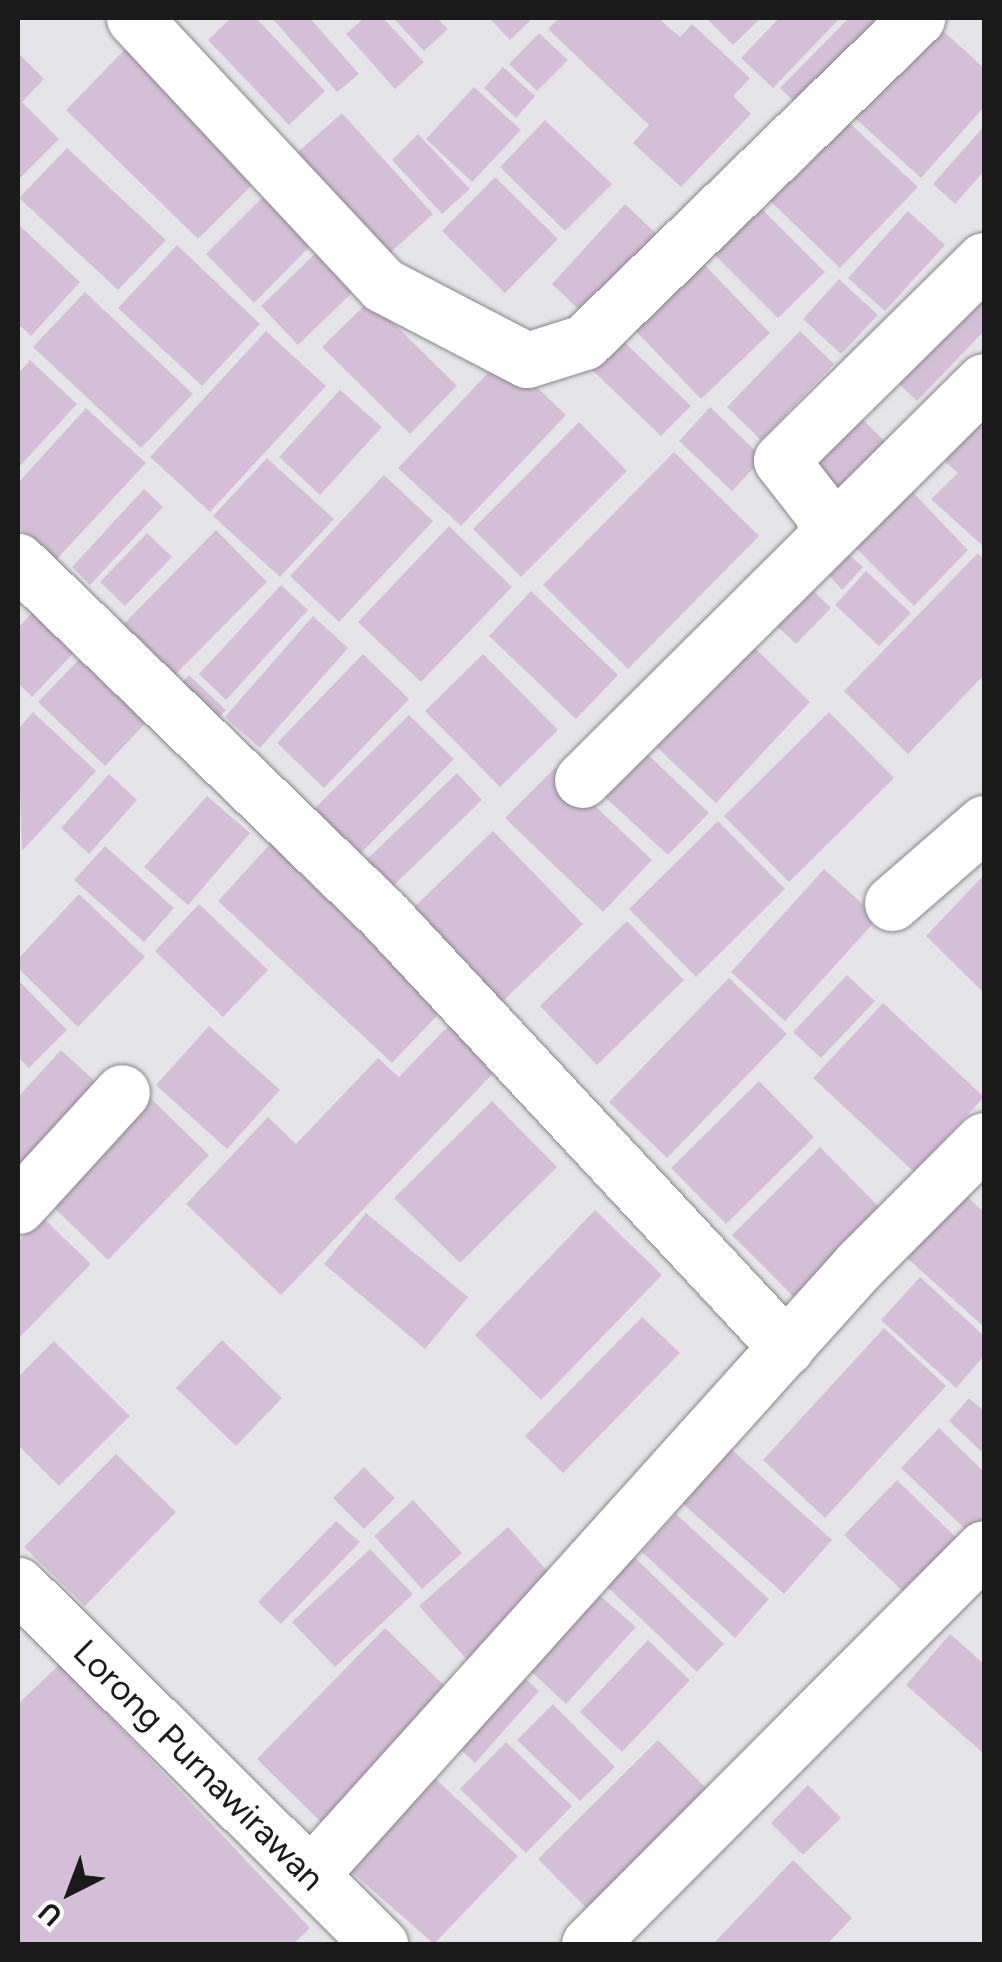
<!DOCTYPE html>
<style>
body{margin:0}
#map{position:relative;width:1002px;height:1962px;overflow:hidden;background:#e5e5e9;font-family:Figtree,sans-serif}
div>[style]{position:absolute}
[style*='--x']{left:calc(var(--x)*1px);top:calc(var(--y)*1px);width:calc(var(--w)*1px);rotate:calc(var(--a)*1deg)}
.building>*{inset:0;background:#d5bfd8}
.roads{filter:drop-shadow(0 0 2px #87868a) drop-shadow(0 0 2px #87868a)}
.street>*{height:55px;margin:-27.5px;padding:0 27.5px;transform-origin:27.5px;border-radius:27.5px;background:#fff}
span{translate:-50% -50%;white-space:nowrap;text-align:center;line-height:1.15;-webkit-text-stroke:8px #fff;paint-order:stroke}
.street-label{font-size:35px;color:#1a1a1b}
.frame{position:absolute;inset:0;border:20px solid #1a1a1b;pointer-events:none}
.north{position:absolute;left:20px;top:1842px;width:100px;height:100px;-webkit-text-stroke:8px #fff;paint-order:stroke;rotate:222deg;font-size:28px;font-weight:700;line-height:40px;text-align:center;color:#1a1a1b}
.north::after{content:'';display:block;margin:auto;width:35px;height:45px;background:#1a1a1b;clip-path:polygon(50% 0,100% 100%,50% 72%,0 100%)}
</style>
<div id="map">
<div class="building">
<div style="clip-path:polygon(231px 18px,256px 18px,325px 91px,289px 125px,208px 40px)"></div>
<div style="clip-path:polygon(272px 18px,310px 18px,359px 74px,337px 92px)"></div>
<div style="clip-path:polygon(364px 18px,383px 18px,424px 62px,395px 89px,346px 34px)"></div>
<div style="clip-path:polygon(393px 18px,437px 18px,448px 29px,424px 51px)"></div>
<div style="clip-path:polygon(489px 18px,533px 18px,510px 40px)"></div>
<div style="clip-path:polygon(559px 18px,658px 18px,680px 37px,692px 24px,750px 78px,733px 96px,751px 114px,681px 187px,633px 143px,649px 125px,548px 29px)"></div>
<div style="clip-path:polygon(706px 18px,761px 18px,733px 45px)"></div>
<div style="clip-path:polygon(779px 18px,840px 18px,773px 88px,741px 58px)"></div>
<div style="clip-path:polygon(849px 18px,901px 18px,807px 114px,780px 88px)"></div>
<div style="clip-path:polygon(929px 18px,984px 68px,984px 107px,921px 178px,845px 109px)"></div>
<div style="clip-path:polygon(539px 33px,568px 60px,537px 91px,509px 64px)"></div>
<div style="clip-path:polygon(130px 44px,263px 174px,198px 239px,66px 110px)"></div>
<div style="clip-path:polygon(18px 53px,44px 79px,22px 102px,59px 139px,18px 180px)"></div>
<div style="clip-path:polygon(503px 67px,535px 96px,516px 118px,484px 88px)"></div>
<div style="clip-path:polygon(474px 87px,521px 130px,472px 182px,426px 139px)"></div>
<div style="clip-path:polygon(342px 113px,433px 214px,379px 263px,288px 161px)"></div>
<div style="clip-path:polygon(841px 115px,918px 187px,840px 268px,765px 196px)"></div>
<div style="clip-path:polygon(545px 120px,612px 184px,565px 231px,500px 167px)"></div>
<div style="clip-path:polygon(984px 126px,984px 171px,955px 204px,933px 184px)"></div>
<div style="clip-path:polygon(418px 134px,470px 189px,442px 214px,392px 160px)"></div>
<div style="clip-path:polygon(67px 148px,166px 240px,118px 290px,19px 198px)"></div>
<div style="clip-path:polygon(495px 177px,558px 239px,505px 293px,442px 231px)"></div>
<div style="clip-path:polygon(273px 187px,321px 235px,254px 303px,206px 254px)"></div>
<div style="clip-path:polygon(749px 196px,825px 272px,778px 318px,702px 242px)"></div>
<div style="clip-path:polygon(625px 204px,664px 241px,591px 321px,552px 284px)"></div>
<div style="clip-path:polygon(908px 211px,945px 245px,885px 311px,848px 278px)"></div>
<div style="clip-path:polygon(18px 224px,80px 282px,31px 336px,18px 324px)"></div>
<div style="clip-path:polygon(325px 244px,362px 283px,298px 345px,261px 306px)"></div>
<div style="clip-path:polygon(177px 245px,260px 324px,202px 386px,118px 308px)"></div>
<div style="clip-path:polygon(697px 257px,770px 333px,701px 399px,628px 323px)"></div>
<div style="clip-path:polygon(984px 275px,984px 331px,917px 401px,889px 374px)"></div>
<div style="clip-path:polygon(839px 279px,878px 315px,841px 354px,803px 319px)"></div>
<div style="clip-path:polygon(85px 292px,193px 394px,141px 448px,33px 347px)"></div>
<div style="clip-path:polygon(370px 300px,457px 386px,410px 434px,322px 347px)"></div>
<div style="clip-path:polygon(266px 331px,326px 386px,210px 512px,150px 457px)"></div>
<div style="clip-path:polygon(800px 331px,834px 364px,761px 440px,727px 407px)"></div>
<div style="clip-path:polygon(622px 340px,691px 406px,661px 436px,592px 370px)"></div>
<div style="clip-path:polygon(504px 356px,566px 415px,461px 526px,398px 468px)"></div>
<div style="clip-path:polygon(30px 360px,77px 404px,18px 468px,18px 374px)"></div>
<div style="clip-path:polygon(340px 390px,382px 427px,320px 495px,279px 457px)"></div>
<div style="clip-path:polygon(710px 407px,763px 458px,732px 491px,679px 441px)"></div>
<div style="clip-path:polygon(86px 408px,146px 463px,55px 561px,18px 527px,18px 483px)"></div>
<div style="clip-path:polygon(856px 413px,893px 449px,835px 508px,798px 471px)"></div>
<div style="clip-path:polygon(984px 419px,984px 547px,931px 499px,958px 473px,944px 461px)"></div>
<div style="clip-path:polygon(579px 422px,627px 471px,521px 577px,473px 529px)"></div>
<div style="clip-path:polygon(674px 452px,759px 536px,628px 669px,543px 585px)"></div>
<div style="clip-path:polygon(267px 458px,334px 519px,280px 577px,213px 516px)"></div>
<div style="clip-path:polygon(384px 475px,433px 521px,339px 622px,290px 576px)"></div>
<div style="clip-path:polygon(902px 481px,968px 550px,914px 606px,847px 539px)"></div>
<div style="clip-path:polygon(144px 489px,163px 507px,90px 585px,72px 567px)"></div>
<div style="clip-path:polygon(449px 526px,512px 587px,421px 682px,358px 622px)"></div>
<div style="clip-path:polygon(216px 530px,267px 582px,161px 689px,111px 637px)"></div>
<div style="clip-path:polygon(147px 533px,172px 557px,125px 606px,100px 582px)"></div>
<div style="clip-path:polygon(838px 545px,863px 567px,842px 590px,819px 564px)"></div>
<div style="clip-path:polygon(978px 553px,984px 560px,984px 675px,908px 754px,844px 691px)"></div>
<div style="clip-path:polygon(866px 571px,911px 613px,879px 646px,835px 605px)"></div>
<div style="clip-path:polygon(803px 581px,831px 608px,796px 644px,767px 617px)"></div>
<div style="clip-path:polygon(281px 585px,308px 610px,226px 700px,199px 674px)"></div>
<div style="clip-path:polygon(531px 591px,618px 675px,576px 719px,489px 636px)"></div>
<div style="clip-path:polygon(39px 605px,81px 645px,32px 697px,18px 683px,18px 628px)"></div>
<div style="clip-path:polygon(313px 616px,348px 648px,260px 748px,225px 717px)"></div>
<div style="clip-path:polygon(739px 632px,810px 702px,716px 803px,649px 740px)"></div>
<div style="clip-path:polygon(91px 647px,157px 711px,105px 766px,38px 702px)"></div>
<div style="clip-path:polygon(363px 654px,409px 699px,324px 788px,277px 743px)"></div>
<div style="clip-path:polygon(483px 654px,558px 730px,500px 787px,425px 711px)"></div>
<div style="clip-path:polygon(189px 675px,226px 710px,200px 737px,164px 702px)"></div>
<div style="clip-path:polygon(33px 712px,96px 771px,22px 851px,18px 729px)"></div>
<div style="clip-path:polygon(829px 712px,894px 778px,789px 882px,724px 816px)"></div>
<div style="clip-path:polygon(409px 715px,454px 759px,355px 859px,309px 814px)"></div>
<div style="clip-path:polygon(639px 746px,709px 813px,668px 855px,594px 787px)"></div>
<div style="clip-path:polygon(555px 768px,652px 860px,603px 912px,505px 818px)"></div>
<div style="clip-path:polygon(457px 773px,482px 800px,390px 889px,363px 863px)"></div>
<div style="clip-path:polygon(109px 774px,137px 800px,89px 854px,61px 828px)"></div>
<div style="clip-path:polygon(207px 796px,250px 833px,188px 905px,144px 867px)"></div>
<div style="clip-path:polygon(718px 821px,785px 889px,696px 977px,629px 909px)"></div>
<div style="clip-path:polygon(493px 831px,583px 924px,498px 1006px,408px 913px)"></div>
<div style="clip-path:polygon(272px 842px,447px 1005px,392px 1063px,218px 901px)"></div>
<div style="clip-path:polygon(105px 846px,174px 908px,144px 942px,74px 880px)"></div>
<div style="clip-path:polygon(824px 869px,878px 918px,785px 1021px,731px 972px)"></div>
<div style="clip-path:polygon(984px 875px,984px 993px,926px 936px)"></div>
<div style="clip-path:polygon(79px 894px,145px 957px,78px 1027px,18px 968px,18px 959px)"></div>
<div style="clip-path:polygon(199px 904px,268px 970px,223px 1017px,155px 951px)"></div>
<div style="clip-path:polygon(627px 921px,684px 980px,597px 1065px,540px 1006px)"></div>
<div style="clip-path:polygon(847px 975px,875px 1001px,821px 1058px,793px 1032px)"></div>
<div style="clip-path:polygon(729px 978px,787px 1034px,667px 1158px,609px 1102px)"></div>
<div style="clip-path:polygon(18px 980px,67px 1030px,29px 1068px,18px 1057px)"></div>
<div style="clip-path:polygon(883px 1003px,984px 1097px,914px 1172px,813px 1078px)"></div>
<div style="clip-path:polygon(455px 1019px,502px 1064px,281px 1295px,186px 1204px,268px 1117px,296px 1144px,378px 1058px,399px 1077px)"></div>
<div style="clip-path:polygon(209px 1026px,280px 1090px,227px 1149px,156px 1085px)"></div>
<div style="clip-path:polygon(61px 1050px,110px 1095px,32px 1179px,18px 1165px,18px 1097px)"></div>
<div style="clip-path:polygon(759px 1081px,814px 1137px,726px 1224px,671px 1168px)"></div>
<div style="clip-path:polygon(146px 1094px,209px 1155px,108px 1260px,45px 1199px)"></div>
<div style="clip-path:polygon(492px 1101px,557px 1167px,460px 1263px,394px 1198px)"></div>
<div style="clip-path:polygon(820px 1147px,881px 1209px,794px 1297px,732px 1235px)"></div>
<div style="clip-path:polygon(964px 1194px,984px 1212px,984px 1327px,907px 1258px)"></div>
<div style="clip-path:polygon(595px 1210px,662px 1275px,541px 1400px,475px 1335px)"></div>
<div style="clip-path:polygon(366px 1213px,468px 1297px,425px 1349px,324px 1264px)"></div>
<div style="clip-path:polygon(42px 1217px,91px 1264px,18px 1339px,18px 1242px)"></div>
<div style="clip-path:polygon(920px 1277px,984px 1336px,984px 1356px,956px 1388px,881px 1320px)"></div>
<div style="clip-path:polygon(642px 1317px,680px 1353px,563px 1473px,525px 1436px)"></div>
<div style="clip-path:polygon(884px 1328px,946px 1386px,825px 1518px,763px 1460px)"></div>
<div style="clip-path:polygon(222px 1340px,282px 1398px,236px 1446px,176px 1388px)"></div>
<div style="clip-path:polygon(54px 1341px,130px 1416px,59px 1486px,18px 1445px,18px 1377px)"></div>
<div style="clip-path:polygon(969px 1398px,984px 1411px,984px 1454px,949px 1421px)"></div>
<div style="clip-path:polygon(939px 1428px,984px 1472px,984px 1535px,979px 1542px,901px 1468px)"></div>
<div style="clip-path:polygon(721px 1440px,832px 1540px,784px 1594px,672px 1494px)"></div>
<div style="clip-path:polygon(116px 1454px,176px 1512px,85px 1606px,24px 1547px)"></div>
<div style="clip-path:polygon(364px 1467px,395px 1498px,364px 1529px,333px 1498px)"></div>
<div style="clip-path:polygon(897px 1480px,971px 1552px,918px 1606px,844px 1535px)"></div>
<div style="clip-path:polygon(413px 1500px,462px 1553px,422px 1589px,374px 1536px)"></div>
<div style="clip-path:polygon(676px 1514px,769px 1599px,735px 1638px,642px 1552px)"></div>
<div style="clip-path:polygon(336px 1521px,360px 1542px,281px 1624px,258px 1602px)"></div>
<div style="clip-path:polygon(508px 1527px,560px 1585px,470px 1663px,419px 1606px)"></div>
<div style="clip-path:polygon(370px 1549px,413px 1594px,335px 1667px,292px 1622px)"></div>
<div style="clip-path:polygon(627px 1550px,724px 1644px,697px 1672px,599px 1579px)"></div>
<div style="clip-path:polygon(591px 1588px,636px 1627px,566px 1704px,522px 1663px)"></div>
<div style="clip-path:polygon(385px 1628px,457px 1698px,329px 1830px,257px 1759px)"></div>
<div style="clip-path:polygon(950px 1634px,984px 1664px,984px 1754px,906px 1685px)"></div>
<div style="clip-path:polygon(648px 1640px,690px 1680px,622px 1752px,580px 1712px)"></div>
<div style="clip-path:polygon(60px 1664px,310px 1928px,293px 1944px,18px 1944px,18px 1704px)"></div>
<div style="clip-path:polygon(515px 1669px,539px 1691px,475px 1763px,451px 1741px)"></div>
<div style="clip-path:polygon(553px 1704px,615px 1767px,580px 1801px,517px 1740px)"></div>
<div style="clip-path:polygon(658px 1740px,719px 1801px,599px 1921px,538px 1859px)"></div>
<div style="clip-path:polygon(506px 1742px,572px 1806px,526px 1853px,460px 1789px)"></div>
<div style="clip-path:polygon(424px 1768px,518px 1856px,434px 1944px,338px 1860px)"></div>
<div style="clip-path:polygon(808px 1785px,841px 1818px,803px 1855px,771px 1823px)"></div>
<div style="clip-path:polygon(793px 1860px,852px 1918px,827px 1944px,713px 1944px)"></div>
</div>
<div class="roads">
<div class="street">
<div style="--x:134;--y:18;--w:365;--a:47"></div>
<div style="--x:383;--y:285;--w:162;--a:27.5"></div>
<div style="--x:527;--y:360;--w:60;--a:-17.5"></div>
<div style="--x:584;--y:342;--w:465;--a:-44.2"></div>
<div style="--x:826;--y:534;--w:20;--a:-99"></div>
<div style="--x:823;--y:514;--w:68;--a:-127.9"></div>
<div style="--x:781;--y:460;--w:285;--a:-44.6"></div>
<div style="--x:18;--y:561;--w:508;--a:44.04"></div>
<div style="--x:383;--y:914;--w:592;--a:47.06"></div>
<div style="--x:582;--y:780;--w:566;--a:-44.79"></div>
<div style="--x:892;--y:903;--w:122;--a:-41"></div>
<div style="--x:18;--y:1206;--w:154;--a:-47.6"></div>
<div style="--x:18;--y:1585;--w:510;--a:44.76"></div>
<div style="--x:310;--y:1875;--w:822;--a:-48.01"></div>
<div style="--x:860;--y:1264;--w:175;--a:-45"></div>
<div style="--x:589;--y:1944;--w:559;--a:-45.07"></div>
</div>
</div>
<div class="street-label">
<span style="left:199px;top:1765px;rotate:45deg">Lorong Purnawirawan</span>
</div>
<div class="frame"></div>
<div class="north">U</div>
</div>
